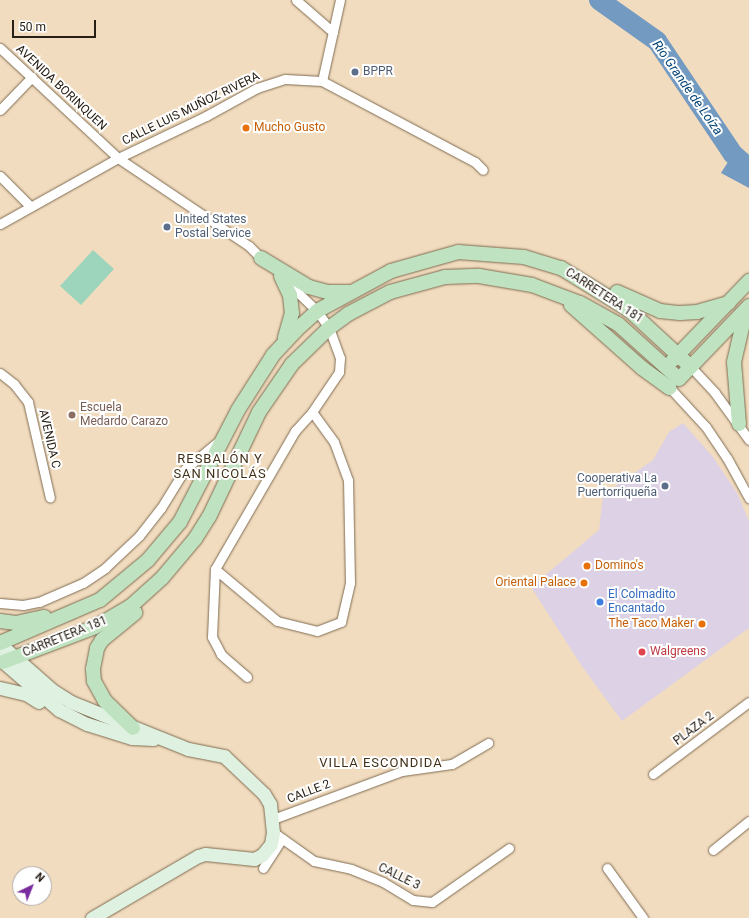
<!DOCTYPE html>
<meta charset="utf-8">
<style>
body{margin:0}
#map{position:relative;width:749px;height:918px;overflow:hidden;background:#f2dcbf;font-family:Roboto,sans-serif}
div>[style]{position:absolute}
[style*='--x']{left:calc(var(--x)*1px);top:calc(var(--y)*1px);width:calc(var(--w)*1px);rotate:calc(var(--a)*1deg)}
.commercial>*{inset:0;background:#dcd1e5}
.green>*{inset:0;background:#9cd5bb}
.water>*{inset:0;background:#739ac1}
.river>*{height:20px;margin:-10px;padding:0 10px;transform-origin:10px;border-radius:10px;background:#739ac1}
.roads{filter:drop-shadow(0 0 1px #7f6c52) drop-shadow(0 0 1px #7f6c52)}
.street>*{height:9px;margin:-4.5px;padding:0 4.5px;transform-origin:4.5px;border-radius:4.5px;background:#fff}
.secondary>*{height:13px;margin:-6.5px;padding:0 6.5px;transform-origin:6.5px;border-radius:6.5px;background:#dff1e0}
.primary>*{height:14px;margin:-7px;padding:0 7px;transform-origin:7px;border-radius:7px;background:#bfe3c0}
.dots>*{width:11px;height:11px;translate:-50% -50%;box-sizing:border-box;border:2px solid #fff;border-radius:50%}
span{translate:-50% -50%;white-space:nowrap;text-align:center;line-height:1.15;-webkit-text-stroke:4px #fff;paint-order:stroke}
.service-label{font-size:12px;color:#4e5e75}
.left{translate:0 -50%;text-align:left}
.right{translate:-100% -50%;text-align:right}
.street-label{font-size:12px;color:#282016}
.food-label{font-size:12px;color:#c56008}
.education-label{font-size:12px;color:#785e54}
.shop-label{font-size:12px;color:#366cbe}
.health-label{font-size:12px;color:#be3a42}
.water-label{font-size:13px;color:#044375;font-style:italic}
.neighbourhood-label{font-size:13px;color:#423119;letter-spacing:1px}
.north{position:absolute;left:12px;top:866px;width:40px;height:40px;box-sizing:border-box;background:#fff;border:1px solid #a9a6a2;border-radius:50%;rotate:43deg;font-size:11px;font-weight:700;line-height:16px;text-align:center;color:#282016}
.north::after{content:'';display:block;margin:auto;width:14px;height:18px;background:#792c9e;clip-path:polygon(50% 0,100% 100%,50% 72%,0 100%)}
.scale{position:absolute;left:12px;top:20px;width:84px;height:18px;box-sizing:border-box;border:2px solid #282016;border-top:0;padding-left:5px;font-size:12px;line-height:14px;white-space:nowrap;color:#282016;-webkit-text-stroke:3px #fff;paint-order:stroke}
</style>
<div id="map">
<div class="commercial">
<div style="clip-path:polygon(683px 423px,713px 457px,737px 493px,749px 521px,749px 628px,622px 721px,581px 665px,531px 587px,599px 530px,603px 495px,653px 460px,669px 432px)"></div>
</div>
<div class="green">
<div style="clip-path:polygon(93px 250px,114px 269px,81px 305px,60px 286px)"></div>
</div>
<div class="water">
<div style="clip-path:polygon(733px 154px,749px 162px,749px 188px,721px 173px)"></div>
</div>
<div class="river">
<div style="--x:599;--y:0;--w:71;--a:35.3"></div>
<div style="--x:657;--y:41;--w:136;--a:56.1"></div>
<div style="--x:733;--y:154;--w:21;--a:41"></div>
</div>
<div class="roads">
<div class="street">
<div style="--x:296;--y:0;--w:49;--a:40.9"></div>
<div style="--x:0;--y:48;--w:161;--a:43"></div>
<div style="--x:118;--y:158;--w:158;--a:33.9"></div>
<div style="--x:249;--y:246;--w:21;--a:45"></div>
<div style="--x:322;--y:81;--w:83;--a:-77.5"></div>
<div style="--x:0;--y:110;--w:46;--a:-45.9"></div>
<div style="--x:0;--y:176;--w:42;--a:45"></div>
<div style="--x:0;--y:224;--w:135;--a:-29.2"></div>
<div style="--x:118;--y:158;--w:98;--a:-25.5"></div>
<div style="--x:206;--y:116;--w:58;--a:-28.8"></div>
<div style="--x:257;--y:88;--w:29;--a:-18"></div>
<div style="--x:285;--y:79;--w:37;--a:3"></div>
<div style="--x:322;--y:81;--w:173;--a:27.9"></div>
<div style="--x:475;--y:162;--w:11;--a:45"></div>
<div style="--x:691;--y:367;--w:35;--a:47"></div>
<div style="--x:715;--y:393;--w:58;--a:54.1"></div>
<div style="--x:0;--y:373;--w:18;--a:38"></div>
<div style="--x:14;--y:384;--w:23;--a:52"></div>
<div style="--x:28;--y:402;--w:98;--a:77.1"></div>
<div style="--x:670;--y:388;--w:53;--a:47.3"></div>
<div style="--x:706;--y:427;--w:37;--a:56"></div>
<div style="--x:727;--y:458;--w:46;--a:61.2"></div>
<div style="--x:215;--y:569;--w:81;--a:40"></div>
<div style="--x:277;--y:621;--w:41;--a:14"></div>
<div style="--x:317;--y:631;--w:26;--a:-21"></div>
<div style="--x:341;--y:622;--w:40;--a:-77"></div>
<div style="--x:350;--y:583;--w:103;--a:-91.1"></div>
<div style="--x:348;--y:480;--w:40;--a:-110.2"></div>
<div style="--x:334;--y:442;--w:37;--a:-126"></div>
<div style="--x:0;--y:603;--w:23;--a:5"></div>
<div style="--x:23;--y:605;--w:16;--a:-11"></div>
<div style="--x:39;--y:602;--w:48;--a:-23.4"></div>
<div style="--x:83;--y:583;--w:27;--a:-34"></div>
<div style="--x:105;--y:568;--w:47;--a:-43.3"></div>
<div style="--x:139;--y:536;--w:36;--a:-52"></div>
<div style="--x:161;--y:508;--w:46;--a:-58.4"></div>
<div style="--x:185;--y:469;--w:44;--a:-39.5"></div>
<div style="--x:247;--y:677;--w:35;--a:-139"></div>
<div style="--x:221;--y:654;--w:19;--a:-118"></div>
<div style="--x:212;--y:637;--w:68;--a:-87.5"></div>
<div style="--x:215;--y:569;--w:160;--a:-59.9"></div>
<div style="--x:295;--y:431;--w:25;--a:-48"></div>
<div style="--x:312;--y:412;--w:48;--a:-56"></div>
<div style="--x:339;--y:372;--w:14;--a:-86"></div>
<div style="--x:340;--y:358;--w:32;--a:-110"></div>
<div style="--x:329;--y:328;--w:21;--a:-125"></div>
<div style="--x:317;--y:311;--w:40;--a:-136"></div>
<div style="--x:653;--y:774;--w:120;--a:-36.9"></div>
<div style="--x:273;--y:819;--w:138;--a:-20.4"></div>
<div style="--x:402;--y:771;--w:50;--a:-8"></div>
<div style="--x:452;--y:764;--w:42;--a:-30.3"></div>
<div style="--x:273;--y:832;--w:50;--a:35.3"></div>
<div style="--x:314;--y:861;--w:38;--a:12"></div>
<div style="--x:351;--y:869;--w:35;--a:22"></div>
<div style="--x:383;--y:882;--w:35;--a:31"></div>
<div style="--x:413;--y:900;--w:19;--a:6"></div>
<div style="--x:432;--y:902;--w:94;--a:-35"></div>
<div style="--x:713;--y:850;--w:46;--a:-38.9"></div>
<div style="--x:263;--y:868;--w:35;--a:-57"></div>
<div style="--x:607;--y:868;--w:62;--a:54.2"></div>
</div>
<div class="secondary">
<div style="--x:0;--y:644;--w:69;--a:41.5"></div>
<div style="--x:52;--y:690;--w:22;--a:32"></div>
<div style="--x:71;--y:702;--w:126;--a:21.9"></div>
<div style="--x:188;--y:749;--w:37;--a:11"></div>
<div style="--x:224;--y:756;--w:55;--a:43.5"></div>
<div style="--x:264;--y:794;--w:12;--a:59"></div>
<div style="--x:270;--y:804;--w:28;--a:84"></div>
<div style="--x:273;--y:832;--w:12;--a:99"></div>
<div style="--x:271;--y:844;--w:14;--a:129"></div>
<div style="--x:262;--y:855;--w:9;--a:153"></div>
<div style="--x:254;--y:859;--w:49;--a:-174.2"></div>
<div style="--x:205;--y:854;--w:7;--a:164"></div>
<div style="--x:198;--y:856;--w:123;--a:149.7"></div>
<div style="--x:0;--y:659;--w:78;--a:40.8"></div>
<div style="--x:59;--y:710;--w:31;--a:27"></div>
<div style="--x:87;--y:724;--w:47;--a:17.3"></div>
<div style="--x:132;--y:738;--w:21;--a:3"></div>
<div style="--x:0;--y:688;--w:27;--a:13"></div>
<div style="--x:26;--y:694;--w:15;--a:32"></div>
</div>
<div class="primary">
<div style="--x:261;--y:258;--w:56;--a:31.1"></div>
<div style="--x:309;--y:287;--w:20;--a:15"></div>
<div style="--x:328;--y:292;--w:21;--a:0"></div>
<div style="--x:281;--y:276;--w:21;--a:65"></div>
<div style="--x:290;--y:295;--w:18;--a:84"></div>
<div style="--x:292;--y:313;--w:26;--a:106"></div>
<div style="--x:617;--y:292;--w:47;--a:23.8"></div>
<div style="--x:660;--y:311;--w:20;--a:6"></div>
<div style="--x:680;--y:313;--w:17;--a:-3"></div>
<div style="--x:697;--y:312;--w:33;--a:-16"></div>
<div style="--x:571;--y:305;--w:95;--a:41.6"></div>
<div style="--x:642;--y:368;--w:34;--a:36"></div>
<div style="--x:673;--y:360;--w:110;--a:-46.1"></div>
<div style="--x:739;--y:424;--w:62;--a:-94.6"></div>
<div style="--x:734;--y:362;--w:53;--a:-77"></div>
<div style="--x:0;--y:621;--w:16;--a:7"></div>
<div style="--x:16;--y:623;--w:29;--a:-12"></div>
<div style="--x:0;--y:643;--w:109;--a:-23.3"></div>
<div style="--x:100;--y:600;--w:62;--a:-39.8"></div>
<div style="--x:148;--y:560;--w:50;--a:-49.9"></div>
<div style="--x:180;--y:522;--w:126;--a:-62.6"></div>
<div style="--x:238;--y:410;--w:65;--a:-57.5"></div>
<div style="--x:273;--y:355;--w:33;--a:-47"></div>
<div style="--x:295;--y:331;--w:30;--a:-42"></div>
<div style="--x:317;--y:311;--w:84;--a:-28.4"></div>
<div style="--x:391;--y:271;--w:70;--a:-15.8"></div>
<div style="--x:458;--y:252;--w:66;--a:4.3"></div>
<div style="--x:524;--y:257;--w:39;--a:17"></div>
<div style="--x:561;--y:268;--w:80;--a:31.7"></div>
<div style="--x:629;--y:310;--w:84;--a:42.6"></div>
<div style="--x:3;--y:662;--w:98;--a:-20.8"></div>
<div style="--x:95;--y:627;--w:42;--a:-30.3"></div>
<div style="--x:131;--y:606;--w:42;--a:-42.1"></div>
<div style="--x:162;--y:578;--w:51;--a:-49.8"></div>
<div style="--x:195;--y:539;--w:26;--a:-58"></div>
<div style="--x:209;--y:517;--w:116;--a:-64.5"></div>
<div style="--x:259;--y:412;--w:58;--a:-55.5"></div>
<div style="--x:292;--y:364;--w:52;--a:-44.2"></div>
<div style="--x:329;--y:328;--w:24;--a:-36"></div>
<div style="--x:348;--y:314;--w:47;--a:-27.6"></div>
<div style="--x:390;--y:292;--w:57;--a:-15.3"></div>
<div style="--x:445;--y:277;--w:34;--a:-2"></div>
<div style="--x:479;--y:276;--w:54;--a:9.6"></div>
<div style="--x:532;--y:285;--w:51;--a:20.6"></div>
<div style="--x:580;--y:303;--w:43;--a:28.9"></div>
<div style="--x:618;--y:324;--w:82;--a:42"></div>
<div style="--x:679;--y:379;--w:101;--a:-46.2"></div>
<div style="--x:133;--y:728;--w:39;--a:-136"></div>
<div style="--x:105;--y:701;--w:23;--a:-119"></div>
<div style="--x:94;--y:681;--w:12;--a:-95"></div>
<div style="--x:93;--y:669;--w:21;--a:-79"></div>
<div style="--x:97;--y:648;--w:9;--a:-58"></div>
<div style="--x:102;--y:640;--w:43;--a:-39.3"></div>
</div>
</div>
<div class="dots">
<div style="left:355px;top:72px;background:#5c6f8a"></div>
<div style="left:246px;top:128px;background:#e8710a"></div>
<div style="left:167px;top:227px;background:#5c6f8a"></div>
<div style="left:72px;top:415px;background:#8d6e63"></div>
<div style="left:665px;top:486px;background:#5c6f8a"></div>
<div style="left:587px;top:566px;background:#e8710a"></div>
<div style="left:584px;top:583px;background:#e8710a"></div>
<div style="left:600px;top:602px;background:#3f7fe0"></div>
<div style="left:702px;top:624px;background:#e8710a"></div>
<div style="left:642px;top:652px;background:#e0444e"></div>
</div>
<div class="service-label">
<span class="left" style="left:363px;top:72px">BPPR</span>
<span class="left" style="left:175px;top:227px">United States<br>Postal Service</span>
<span class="right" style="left:657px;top:486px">Cooperativa La<br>Puertorriqueña</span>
</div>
<div class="street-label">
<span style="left:61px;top:88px;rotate:43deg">AVENIDA BORINQUEN</span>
<span style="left:191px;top:109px;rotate:-26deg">CALLE LUIS MUÑOZ RIVERA</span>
<span style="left:604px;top:296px;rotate:33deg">CARRETERA 181</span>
<span style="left:49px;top:439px;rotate:77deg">AVENIDA C</span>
<span style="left:65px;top:637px;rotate:-22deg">CARRETERA 181</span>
<span style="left:694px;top:729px;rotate:-37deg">PLAZA 2</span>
<span style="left:309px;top:792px;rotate:-21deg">CALLE 2</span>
<span style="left:399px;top:877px;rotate:26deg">CALLE 3</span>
</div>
<div class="food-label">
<span class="left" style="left:254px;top:128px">Mucho Gusto</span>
<span class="left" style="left:595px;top:566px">Domino's</span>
<span class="right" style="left:576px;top:583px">Oriental Palace</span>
<span class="right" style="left:694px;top:624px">The Taco Maker</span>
</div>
<div class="education-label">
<span class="left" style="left:80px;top:415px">Escuela<br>Medardo Carazo</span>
</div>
<div class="shop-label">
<span class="left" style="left:608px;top:602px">El Colmadito<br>Encantado</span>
</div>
<div class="health-label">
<span class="left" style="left:650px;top:652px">Walgreens</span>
</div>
<div class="water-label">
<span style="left:687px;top:88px;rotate:55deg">Río Grande de Loíza</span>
</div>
<div class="neighbourhood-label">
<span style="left:220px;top:467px">RESBALÓN Y<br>SAN NICOLÁS</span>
<span style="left:381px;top:763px">VILLA ESCONDIDA</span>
</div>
<div class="north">N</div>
<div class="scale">50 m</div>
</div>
